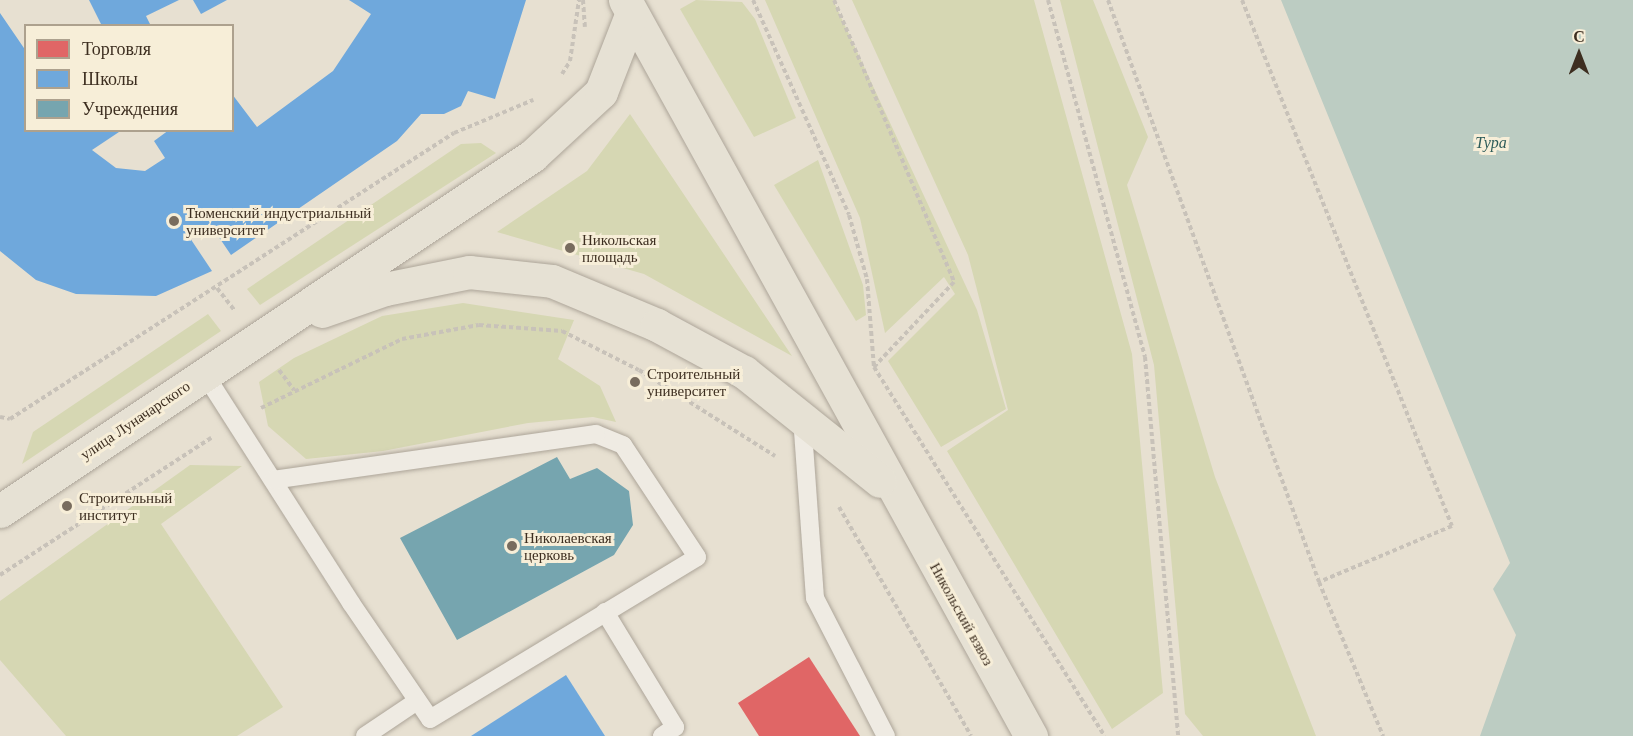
<!DOCTYPE html>
<meta charset="utf-8">
<style>
body{margin:0}
#map{position:relative;width:1633px;height:736px;overflow:hidden;background:#e7e0d1;font-family:"Libre Baskerville",serif}
div>[style]{position:absolute}
[style*='--x']{left:calc(var(--x)*1px);top:calc(var(--y)*1px);width:calc(var(--w)*1px);rotate:calc(var(--a)*1deg)}
.green>*{inset:0;background:#d6d7b3}
.water>*{inset:0;background:#bcccc2}
.shops>*{inset:0;background:#e06666}
.schools>*{inset:0;background:#6fa8dc}
.public>*{inset:0;background:#76a5af}
.path>*{height:4px;margin-top:-2px;transform-origin:0;background:repeating-linear-gradient(90deg,#c8c2b9 0 4.5px,transparent 0 7.5px)}
.roads{filter:drop-shadow(0 0 2px #ada599) drop-shadow(0 0 2px #ada599)}
.service>*{height:18px;margin:-9px;padding:0 9px;transform-origin:9px;border-radius:9px;background:#efebe3}
.primary>*{height:33px;margin:-16.5px;padding:0 16.5px;transform-origin:16.5px;border-radius:16.5px;background:#e6e1d4}
.dots>*{width:16px;height:16px;translate:-50% -50%;box-sizing:border-box;border:3px solid #f7eed8;border-radius:50%}
span{translate:-50% -50%;white-space:nowrap;text-align:center;line-height:1.15;-webkit-text-stroke:6px #f7eed8;paint-order:stroke}
.poi-label{font-size:15px;color:#3d2e20}
.left{translate:0 -50%;text-align:left}
.street-label{font-size:15px;color:#3d2e20}
.water-label{font-size:16px;color:#2f5d5a;font-style:italic}
.legend{position:absolute;left:24px;top:24px;width:210px;height:108px;box-sizing:border-box;background:#f7eed8;border:2px solid #ada18e;margin:0;padding:8px 10px;list-style:none;font-size:18px;color:#3d2e20}
.legend li{display:flex;align-items:center;gap:12px;height:30px}
.legend b{width:30px;border:2px solid #ada18e}
.north{position:absolute;left:1549px;top:24px;width:60px;height:60px;-webkit-text-stroke:4px #f7eed8;paint-order:stroke;rotate:0deg;font-size:16px;font-weight:700;line-height:24px;text-align:center;color:#3d2e20}
.north::after{content:'';display:block;margin:auto;width:21px;height:27px;background:#3d2e20;clip-path:polygon(50% 0,100% 100%,50% 72%,0 100%)}
</style>
<div id="map">
<div class="green">
<div style="clip-path:polygon(696px 0,742px 2px,755px 19px,796px 118px,754px 137px,680px 9px)"></div>
<div style="clip-path:polygon(765px 0,833px 0,977px 310px,1006px 409px,941px 447px,888px 361px,955px 294px,944px 277px,885px 333px,860px 218px)"></div>
<div style="clip-path:polygon(852px 0,1034px 0,1132px 354px,1163px 693px,1112px 729px,947px 451px,1008px 410px,968px 255px)"></div>
<div style="clip-path:polygon(1060px 0,1093px 0,1148px 137px,1127px 185px,1215px 477px,1316px 736px,1203px 736px,1185px 714px,1154px 365px)"></div>
<div style="clip-path:polygon(630px 114px,792px 356px,644px 274px,497px 232px,587px 171px)"></div>
<div style="clip-path:polygon(481px 143px,496px 153px,260px 305px,247px 289px,461px 144px)"></div>
<div style="clip-path:polygon(818px 160px,863px 285px,866px 315px,856px 321px,774px 185px)"></div>
<div style="clip-path:polygon(463px 303px,574px 320px,558px 359px,600px 386px,616px 422px,593px 417px,528px 423px,383px 451px,306px 459px,268px 426px,259px 382px,294px 358px,382px 316px)"></div>
<div style="clip-path:polygon(208px 314px,221px 331px,22px 464px,33px 432px)"></div>
<div style="clip-path:polygon(190px 465px,242px 466px,161px 524px,283px 707px,237px 736px,66px 736px,0 660px,0 601px)"></div>
</div>
<div class="water">
<div style="clip-path:polygon(1281px 0,1633px 0,1633px 736px,1480px 736px,1516px 635px,1493px 589px,1510px 563px)"></div>
</div>
<div class="shops">
<div style="clip-path:polygon(809px 657px,860px 736px,759px 736px,738px 703px)"></div>
</div>
<div class="schools">
<div style="clip-path:polygon(89px 0,179px 0,146px 16px,151px 26px,102px 26px)"></div>
<div style="clip-path:polygon(193px 0,227px 0,201px 14px)"></div>
<div style="clip-path:polygon(349px 0,526px 0,495px 99px,468px 91px,461px 106px,444px 114px,421px 114px,397px 141px,231px 255px,210px 224px,190px 238px,212px 271px,156px 296px,76px 294px,36px 280px,0 251px,0 13px,26px 51px,26px 130px,122px 130px,92px 150px,116px 168px,145px 171px,165px 158px,154px 141px,169px 130px,232px 130px,232px 94px,257px 127px,333px 71px,371px 14px)"></div>
<div style="clip-path:polygon(566px 675px,605px 736px,471px 736px)"></div>
</div>
<div class="public">
<div style="clip-path:polygon(557px 457px,570px 479px,597px 468px,629px 491px,633px 525px,614px 555px,457px 640px,400px 538px)"></div>
</div>
<div class="path">
<div style="--x:583;--y:0;--w:27;--a:86"></div>
<div style="--x:753;--y:0;--w:235;--a:65.9"></div>
<div style="--x:849;--y:215;--w:66;--a:74.3"></div>
<div style="--x:867;--y:279;--w:88;--a:85.5"></div>
<div style="--x:834;--y:0;--w:306;--a:66.9"></div>
<div style="--x:954;--y:282;--w:117;--a:133.3"></div>
<div style="--x:1048;--y:0;--w:370;--a:74.8"></div>
<div style="--x:1145;--y:357;--w:380;--a:85"></div>
<div style="--x:1108;--y:0;--w:619;--a:70.07"></div>
<div style="--x:1319;--y:582;--w:167;--a:67.4"></div>
<div style="--x:1242;--y:0;--w:566;--a:68.24"></div>
<div style="--x:1452;--y:526;--w:144;--a:157.2"></div>
<div style="--x:562;--y:74;--w:15;--a:-58"></div>
<div style="--x:570;--y:61;--w:62;--a:-81.6"></div>
<div style="--x:217;--y:288;--w:29;--a:52"></div>
<div style="--x:874;--y:367;--w:435;--a:58"></div>
<div style="--x:279;--y:370;--w:25;--a:53"></div>
<div style="--x:261;--y:408;--w:157;--a:-26.1"></div>
<div style="--x:402;--y:339;--w:78;--a:-10.3"></div>
<div style="--x:479;--y:325;--w:83;--a:4.1"></div>
<div style="--x:562;--y:331;--w:86;--a:26.9"></div>
<div style="--x:639;--y:370;--w:161;--a:32.3"></div>
<div style="--x:0;--y:417;--w:10;--a:11"></div>
<div style="--x:10;--y:419;--w:528;--a:-32.79"></div>
<div style="--x:454;--y:133;--w:86;--a:-22.7"></div>
<div style="--x:839;--y:507;--w:264;--a:60"></div>
<div style="--x:0;--y:575;--w:252;--a:-33"></div>
</div>
<div class="roads">
<div class="service">
<div style="--x:204;--y:373;--w:273;--a:57.4"></div>
<div style="--x:351;--y:603;--w:140;--a:55.7"></div>
<div style="--x:430;--y:719;--w:312;--a:-31.2"></div>
<div style="--x:697;--y:557;--w:134;--a:-123.5"></div>
<div style="--x:623;--y:445;--w:29;--a:-158"></div>
<div style="--x:596;--y:434;--w:326;--a:171.9"></div>
<div style="--x:802;--y:417;--w:181;--a:85.9"></div>
<div style="--x:815;--y:598;--w:155;--a:62.8"></div>
<div style="--x:605;--y:612;--w:135;--a:58.7"></div>
<div style="--x:675;--y:727;--w:16;--a:145"></div>
<div style="--x:365;--y:736;--w:63;--a:-33.9"></div>
</div>
<div class="primary">
<div style="--x:625;--y:0;--w:841;--a:61.12"></div>
<div style="--x:322;--y:311;--w:67;--a:-19.2"></div>
<div style="--x:385;--y:289;--w:86;--a:-11.4"></div>
<div style="--x:469;--y:272;--w:83;--a:6.2"></div>
<div style="--x:552;--y:281;--w:114;--a:22.7"></div>
<div style="--x:657;--y:325;--w:99;--a:28.4"></div>
<div style="--x:744;--y:372;--w:174;--a:38.7"></div>
<div style="--x:0;--y:511;--w:640;--a:-33.71"></div>
<div style="--x:532;--y:156;--w:94;--a:-42.8"></div>
<div style="--x:601;--y:92;--w:83;--a:-68.7"></div>
</div>
</div>
<div class="dots">
<div style="left:174px;top:221px;background:#786c5e"></div>
<div style="left:570px;top:248px;background:#786c5e"></div>
<div style="left:635px;top:382px;background:#786c5e"></div>
<div style="left:67px;top:506px;background:#786c5e"></div>
<div style="left:512px;top:546px;background:#786c5e"></div>
</div>
<div class="poi-label">
<span class="left" style="left:186px;top:221px">Тюменский индустриальный<br>университет</span>
<span class="left" style="left:582px;top:248px">Никольская<br>площадь</span>
<span class="left" style="left:647px;top:382px">Строительный<br>университет</span>
<span class="left" style="left:79px;top:506px">Строительный<br>институт</span>
<span class="left" style="left:524px;top:546px">Николаевская<br>церковь</span>
</div>
<div class="street-label">
<span style="left:135px;top:420px;rotate:-34deg">улица Луначарского</span>
<span style="left:962px;top:614px;rotate:61deg">Никольский взвоз</span>
</div>
<div class="water-label">
<span style="left:1491px;top:142px">Тура</span>
</div>
<ul class="legend">
<li><b style="height:16px;background:#e06666"></b>Торговля</li>
<li><b style="height:16px;background:#6fa8dc"></b>Школы</li>
<li><b style="height:16px;background:#76a5af"></b>Учреждения</li>
</ul>
<div class="north">С</div>
</div>
